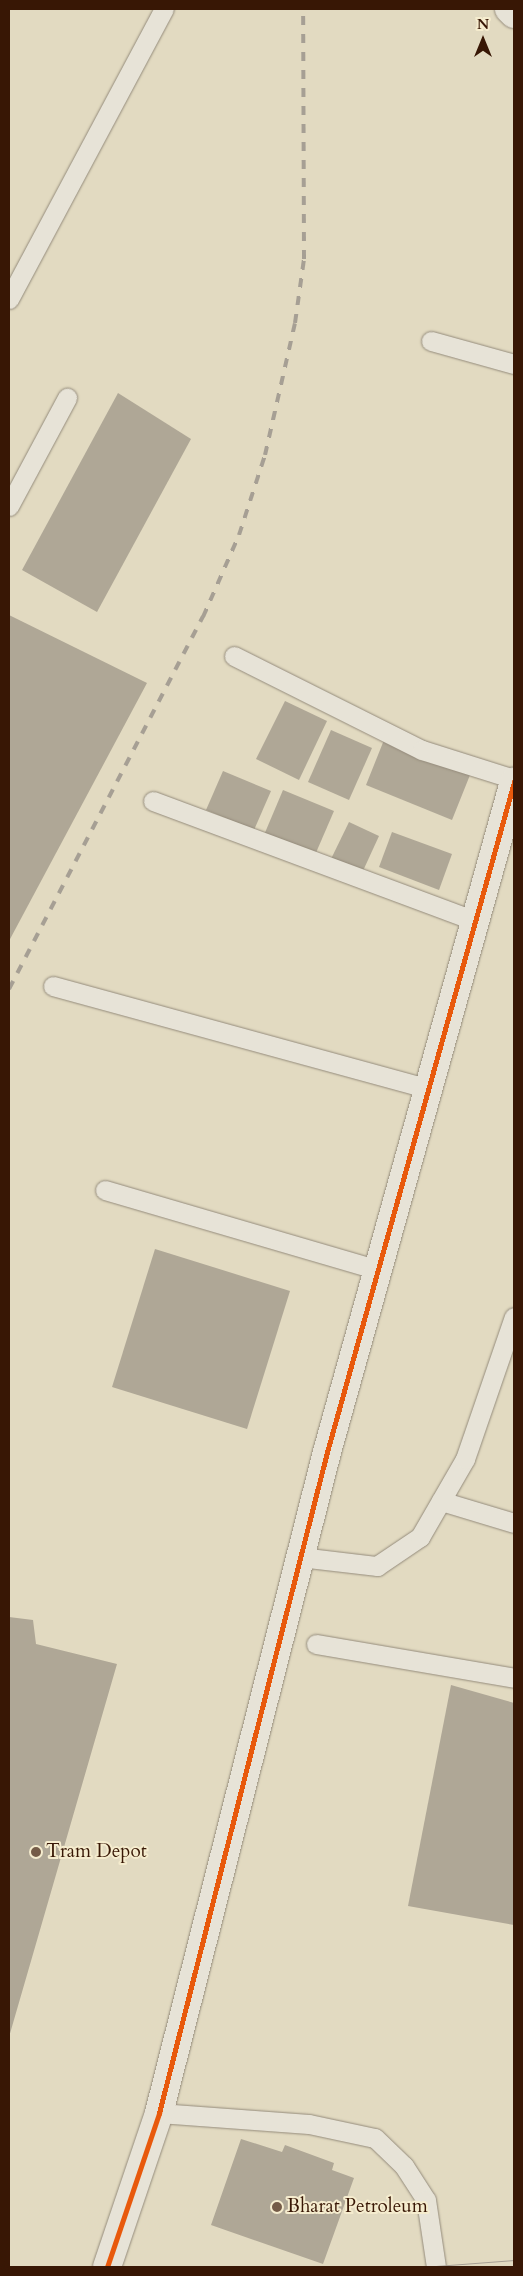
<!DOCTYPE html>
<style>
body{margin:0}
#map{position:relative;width:523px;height:2276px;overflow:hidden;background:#e2dac1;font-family:Cardo,serif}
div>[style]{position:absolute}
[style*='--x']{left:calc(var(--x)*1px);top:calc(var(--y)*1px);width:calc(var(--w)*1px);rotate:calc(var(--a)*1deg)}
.building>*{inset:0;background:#afa796}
.roads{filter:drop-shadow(0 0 1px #948b7b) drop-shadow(0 0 1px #948b7b)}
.service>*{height:19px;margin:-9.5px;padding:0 9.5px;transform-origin:9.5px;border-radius:9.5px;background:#e7e3d7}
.minor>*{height:28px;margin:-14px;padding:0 14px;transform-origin:14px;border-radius:14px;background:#e7e3d7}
.tram>*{height:1px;margin:-0.5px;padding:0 0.5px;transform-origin:0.5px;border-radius:0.5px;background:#a69f94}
.rail>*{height:4px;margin-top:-2px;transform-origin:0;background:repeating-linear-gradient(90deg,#a69f94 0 9px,transparent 0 18px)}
.cycleway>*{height:5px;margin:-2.5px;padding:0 2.5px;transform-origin:2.5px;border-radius:2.5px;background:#e8590c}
.dots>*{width:14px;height:14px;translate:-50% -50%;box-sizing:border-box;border:2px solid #f5ecce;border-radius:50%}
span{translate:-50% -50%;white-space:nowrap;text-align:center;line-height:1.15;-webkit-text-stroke:4px #f5ecce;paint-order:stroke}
.poi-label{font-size:19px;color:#381705}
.left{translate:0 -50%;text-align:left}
.frame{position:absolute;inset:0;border:10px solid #381705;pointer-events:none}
.north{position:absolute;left:458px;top:15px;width:50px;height:50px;-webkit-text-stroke:4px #f5ecce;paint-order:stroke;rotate:0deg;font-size:14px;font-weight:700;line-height:20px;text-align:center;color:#381705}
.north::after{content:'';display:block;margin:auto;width:18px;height:22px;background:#381705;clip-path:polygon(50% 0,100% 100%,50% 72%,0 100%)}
</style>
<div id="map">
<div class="building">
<div style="clip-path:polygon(118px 393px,191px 439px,97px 612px,22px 570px)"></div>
<div style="clip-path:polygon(9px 615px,147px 683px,9px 941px)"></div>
<div style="clip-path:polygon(285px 701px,327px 721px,299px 780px,256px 759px)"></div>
<div style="clip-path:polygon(331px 730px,372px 748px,349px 800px,308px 782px)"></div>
<div style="clip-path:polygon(384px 740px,470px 775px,452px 820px,366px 785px)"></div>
<div style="clip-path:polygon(223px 771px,271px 791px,254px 830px,206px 810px)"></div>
<div style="clip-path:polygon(283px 790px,334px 811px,315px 855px,264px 835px)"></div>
<div style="clip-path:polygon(349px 822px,379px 836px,362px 873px,331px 859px)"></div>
<div style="clip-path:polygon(392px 832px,452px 854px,439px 890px,379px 867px)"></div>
<div style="clip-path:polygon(155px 1249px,290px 1291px,247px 1429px,112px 1387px)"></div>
<div style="clip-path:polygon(9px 1617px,33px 1620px,36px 1644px,117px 1664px,9px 2037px)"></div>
<div style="clip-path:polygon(451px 1685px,514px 1703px,514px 1925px,408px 1906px)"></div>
<div style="clip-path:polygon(241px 2139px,282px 2152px,285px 2145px,334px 2163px,332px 2170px,354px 2178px,323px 2264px,211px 2225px)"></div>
</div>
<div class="roads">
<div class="service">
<div style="--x:9;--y:299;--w:329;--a:-61.9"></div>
<div style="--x:431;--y:341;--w:86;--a:15.5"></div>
<div style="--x:9;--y:506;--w:123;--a:-61.8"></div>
<div style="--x:234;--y:656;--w:210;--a:26.6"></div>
<div style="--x:422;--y:750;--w:96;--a:17.5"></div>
<div style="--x:153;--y:801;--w:345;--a:20.4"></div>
<div style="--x:53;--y:986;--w:390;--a:15.3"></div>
<div style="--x:105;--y:1190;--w:284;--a:16.3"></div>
<div style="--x:441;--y:1501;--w:76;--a:16.8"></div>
<div style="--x:300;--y:1557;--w:78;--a:6.7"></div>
<div style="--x:377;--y:1566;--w:52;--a:-34"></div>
<div style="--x:420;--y:1537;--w:90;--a:-60"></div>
<div style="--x:465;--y:1459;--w:150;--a:-71"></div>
<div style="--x:316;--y:1644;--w:201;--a:9.7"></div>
<div style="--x:159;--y:2113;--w:150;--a:4.2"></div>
<div style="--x:309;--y:2124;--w:67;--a:12"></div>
<div style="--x:375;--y:2138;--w:40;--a:44"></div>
<div style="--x:404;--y:2166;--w:40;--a:57.1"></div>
<div style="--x:426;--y:2200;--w:68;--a:81.5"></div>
</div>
<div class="minor">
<div style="--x:509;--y:9;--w:7;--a:45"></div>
<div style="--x:107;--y:2267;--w:163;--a:-71.3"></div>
<div style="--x:159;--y:2113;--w:682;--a:-75.74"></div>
<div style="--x:327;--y:1452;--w:696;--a:-74.41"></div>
</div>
</div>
<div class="tram">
<div style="--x:423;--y:2267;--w:91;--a:-4.4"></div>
</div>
<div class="rail">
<div style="--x:9;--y:989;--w:420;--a:-62.5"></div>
<div style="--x:203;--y:617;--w:90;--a:-66.3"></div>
<div style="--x:239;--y:535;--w:84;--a:-72"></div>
<div style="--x:265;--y:455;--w:135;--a:-77.2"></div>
<div style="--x:295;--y:323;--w:65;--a:-82"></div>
<div style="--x:304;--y:259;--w:250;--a:-90.2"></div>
</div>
<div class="cycleway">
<div style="--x:107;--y:2267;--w:163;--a:-71.3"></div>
<div style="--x:159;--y:2113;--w:682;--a:-75.74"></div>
<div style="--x:327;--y:1452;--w:696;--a:-74.41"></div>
</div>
<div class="dots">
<div style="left:36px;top:1852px;background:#745b47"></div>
<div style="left:277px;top:2207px;background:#745b47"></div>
</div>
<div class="poi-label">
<span class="left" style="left:46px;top:1852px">Tram Depot</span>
<span class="left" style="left:287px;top:2207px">Bharat Petroleum</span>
</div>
<div class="frame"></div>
<div class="north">N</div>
</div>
